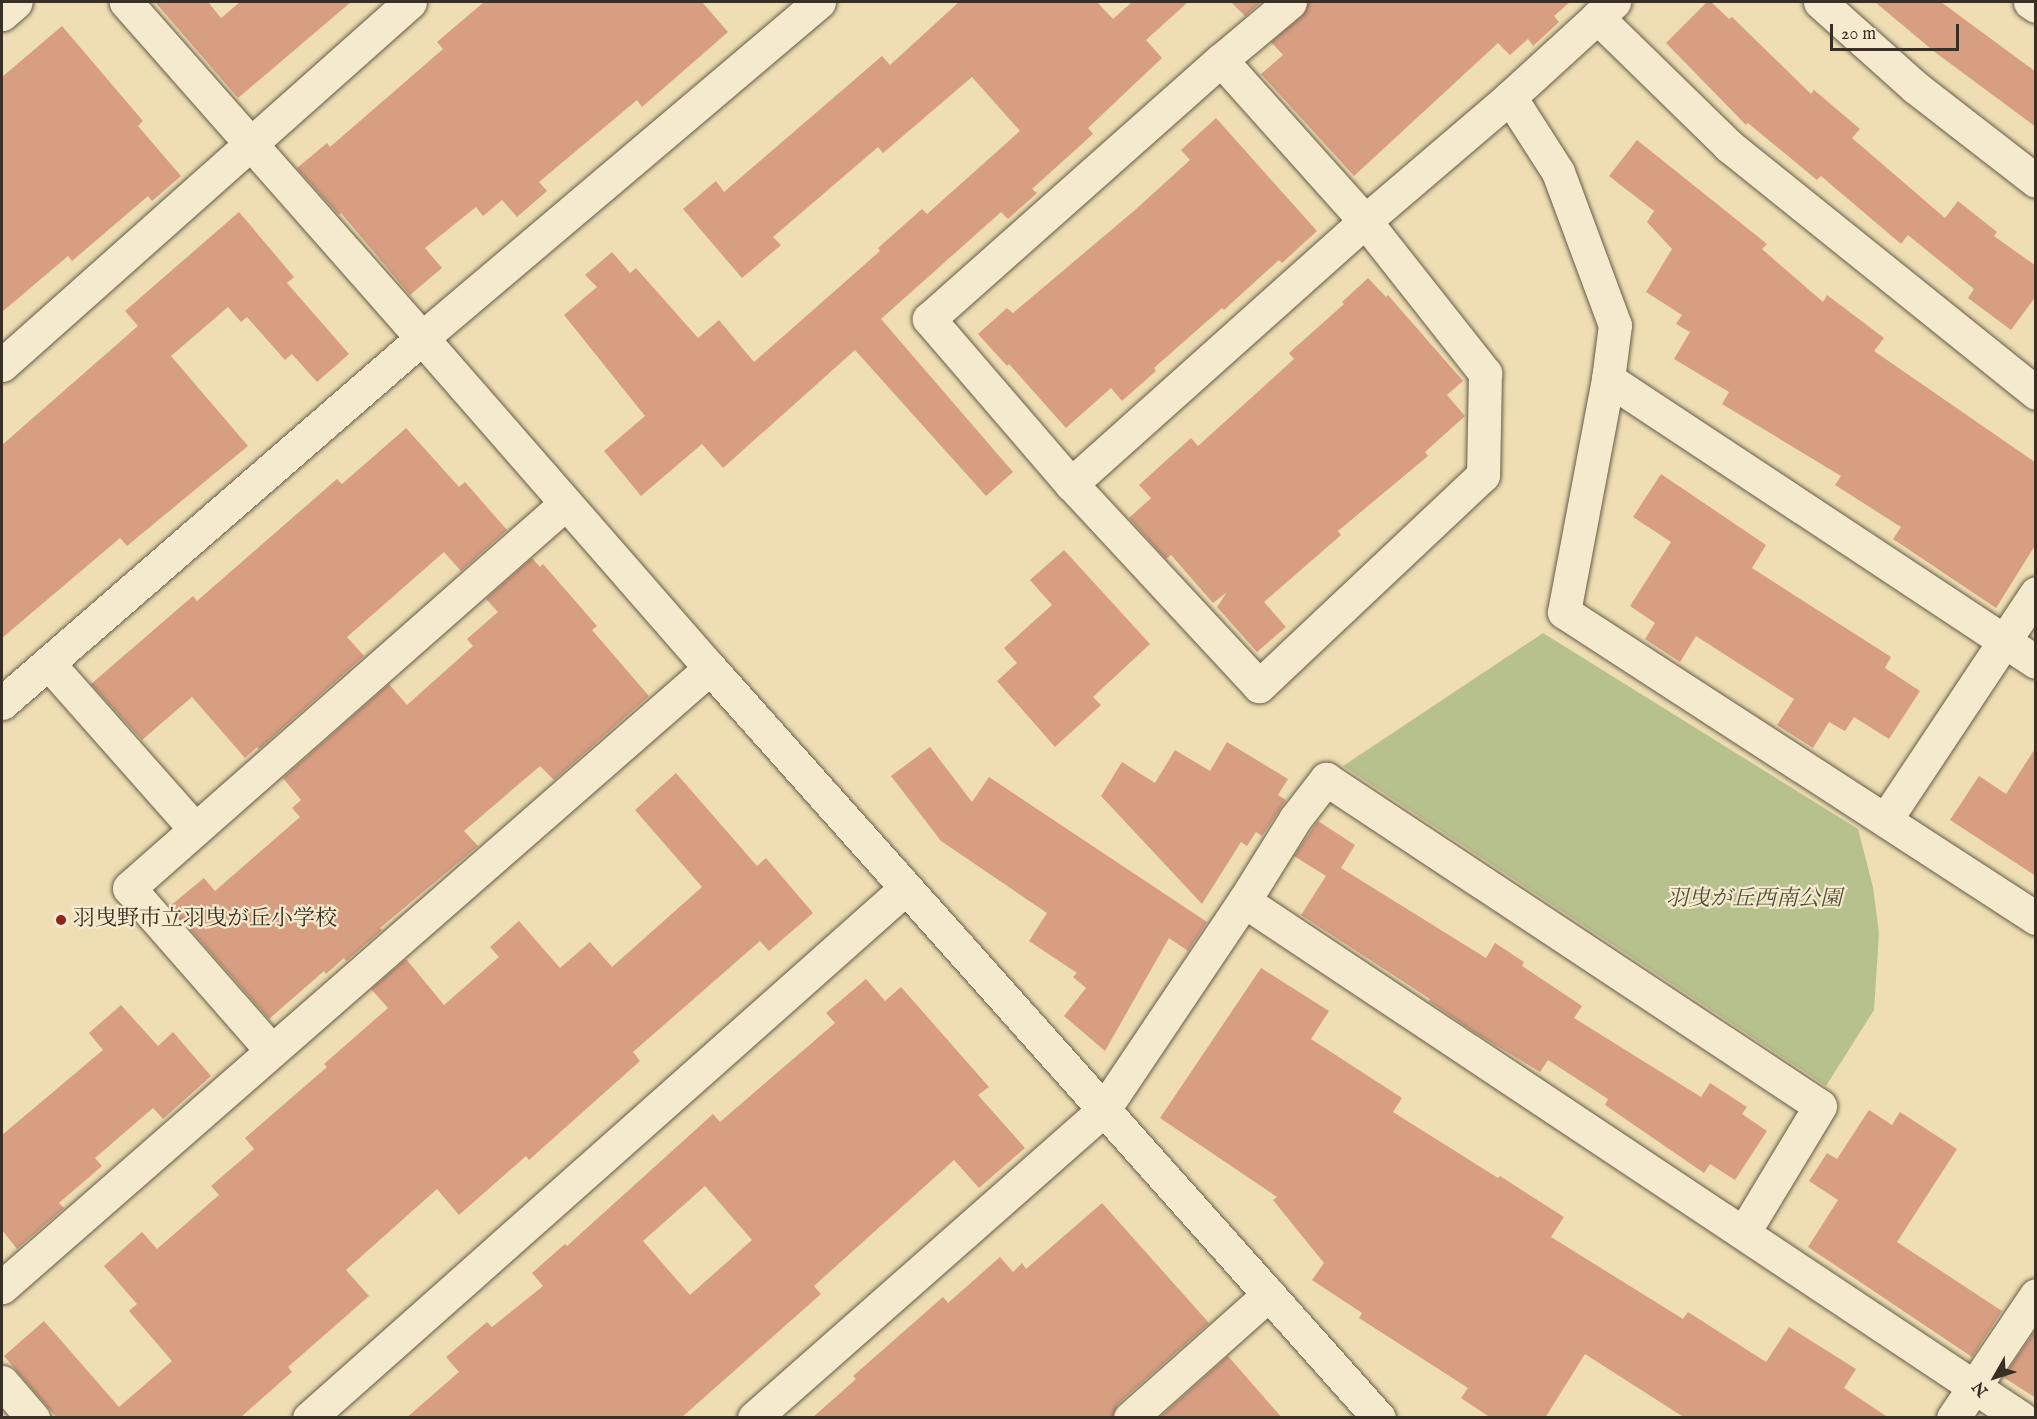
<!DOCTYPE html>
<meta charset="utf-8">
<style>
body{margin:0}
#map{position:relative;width:2037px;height:1419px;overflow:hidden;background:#efdeb3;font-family:"IM FELL English","Noto Serif JP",serif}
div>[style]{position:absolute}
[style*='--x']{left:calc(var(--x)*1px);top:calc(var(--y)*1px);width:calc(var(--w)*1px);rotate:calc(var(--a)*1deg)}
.green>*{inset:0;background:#b7c18e}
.building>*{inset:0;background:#d79e82}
.roads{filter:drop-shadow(0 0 2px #665c48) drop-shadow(0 0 2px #665c48)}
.minor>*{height:33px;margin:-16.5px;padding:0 16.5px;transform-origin:16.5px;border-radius:16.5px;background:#f5eace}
.tertiary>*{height:33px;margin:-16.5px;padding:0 16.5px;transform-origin:16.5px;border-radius:16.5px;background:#f5eace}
.dots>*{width:16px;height:16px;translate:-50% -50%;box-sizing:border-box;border:3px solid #f5eace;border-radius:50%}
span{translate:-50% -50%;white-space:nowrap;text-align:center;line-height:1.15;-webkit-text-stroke:4.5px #f5eace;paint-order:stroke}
.park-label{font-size:22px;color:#524d3a;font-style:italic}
.poi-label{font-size:22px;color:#393025}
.left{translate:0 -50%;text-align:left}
.frame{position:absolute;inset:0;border:3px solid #393025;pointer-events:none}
.north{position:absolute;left:1965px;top:1347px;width:60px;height:60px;-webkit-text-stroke:4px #f5eace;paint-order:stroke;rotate:231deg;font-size:16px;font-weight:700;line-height:24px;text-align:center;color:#393025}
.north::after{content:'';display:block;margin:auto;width:21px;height:27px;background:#393025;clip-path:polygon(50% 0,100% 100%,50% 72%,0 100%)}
.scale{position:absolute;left:1830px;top:24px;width:129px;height:27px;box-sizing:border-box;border:3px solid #393025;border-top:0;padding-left:8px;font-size:18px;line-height:21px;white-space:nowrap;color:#393025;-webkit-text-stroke:4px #f5eace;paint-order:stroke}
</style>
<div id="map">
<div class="green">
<div style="clip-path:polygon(1543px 633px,1858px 829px,1873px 887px,1879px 933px,1874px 1010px,1826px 1086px,1343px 766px)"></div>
</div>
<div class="building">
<div style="clip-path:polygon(155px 2px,208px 2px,221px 18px,240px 2px,351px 2px,238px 98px)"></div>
<div style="clip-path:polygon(484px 2px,702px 2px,728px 32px,642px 107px,637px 100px,539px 182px,547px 191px,517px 217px,502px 200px,483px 216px,476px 207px,425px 248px,442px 268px,410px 295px,341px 213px,339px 215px,297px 168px,327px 143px,330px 147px,443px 49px,437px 42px)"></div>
<div style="clip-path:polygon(959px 2px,1097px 2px,1113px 19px,1132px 2px,1188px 2px,1146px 40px,1162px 58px,1088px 128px,1093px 134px,1032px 189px,1037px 193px,1008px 219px,1001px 212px,881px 319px,1013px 472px,986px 496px,855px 350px,723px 468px,702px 444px,641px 496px,604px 451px,645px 416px,564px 315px,597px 287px,585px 275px,612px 252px,630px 273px,636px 268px,698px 338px,719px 320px,754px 362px,880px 251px,878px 248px,922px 209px,927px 214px,1020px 131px,972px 77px,883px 153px,878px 147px,773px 237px,781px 245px,742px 278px,683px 209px,716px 181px,724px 192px,882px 56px,890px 65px)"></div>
<div style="clip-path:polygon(1231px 2px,1261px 2px,1245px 16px)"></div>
<div style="clip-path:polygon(1308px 2px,1570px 2px,1554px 16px,1559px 22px,1533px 46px,1528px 39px,1510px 55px,1498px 43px,1354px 176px,1261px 74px,1283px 55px,1271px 42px,1302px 16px)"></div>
<div style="clip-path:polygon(1707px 2px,1711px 2px,1729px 19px,1732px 17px,1811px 94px,1814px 90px,1860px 129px,1852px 138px,1945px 218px,1958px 201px,1997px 232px,1994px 236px,2036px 266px,2036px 296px,2011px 330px,1968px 298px,1974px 289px,1908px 235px,1901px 244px,1821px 176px,1817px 180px,1748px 123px,1746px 125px,1666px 43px)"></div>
<div style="clip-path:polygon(1875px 2px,1941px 2px,2036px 72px,2036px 127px,1936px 53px)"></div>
<div style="clip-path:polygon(62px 26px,143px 121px,138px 126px,181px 176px,152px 201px,148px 196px,72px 261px,68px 256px,2px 312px,2px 77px)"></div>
<div style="clip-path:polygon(1216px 118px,1317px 231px,1282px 263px,1279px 260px,1224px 310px,1222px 308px,1154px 368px,1156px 371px,1122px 401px,1111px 388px,1066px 428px,1009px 364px,1007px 366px,978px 334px,1007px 308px,1013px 313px,1135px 210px,1190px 160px,1181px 150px)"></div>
<div style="clip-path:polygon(1637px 140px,1767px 244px,1762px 249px,1823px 302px,1827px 295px,1884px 338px,1874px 351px,2036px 463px,2036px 544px,1996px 608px,1893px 539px,1901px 527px,1835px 485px,1841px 476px,1722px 404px,1729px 392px,1674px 359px,1690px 332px,1676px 324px,1682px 315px,1646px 292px,1672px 249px,1647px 222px,1654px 211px,1609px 176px)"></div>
<div style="clip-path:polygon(239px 212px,294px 277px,287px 283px,349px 354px,317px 382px,292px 354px,285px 360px,247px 317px,241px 322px,228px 307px,171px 356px,248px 446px,127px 546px,120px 538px,2px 638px,2px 445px,138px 326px,125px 311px)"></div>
<div style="clip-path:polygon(1368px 278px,1386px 297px,1388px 295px,1463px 381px,1447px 395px,1465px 416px,1425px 452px,1428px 456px,1338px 531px,1341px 535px,1264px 602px,1286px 627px,1257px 652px,1217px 607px,1227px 592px,1213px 603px,1171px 555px,1166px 559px,1129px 518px,1151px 498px,1139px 485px,1191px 438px,1198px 446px,1294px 359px,1289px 353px,1344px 304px,1342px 302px)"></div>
<div style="clip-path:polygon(406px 428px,459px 487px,465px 482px,507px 530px,461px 571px,444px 552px,347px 637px,364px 656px,259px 749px,257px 747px,245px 758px,192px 697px,142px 740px,91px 684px,193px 596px,197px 601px,337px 479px,342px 484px)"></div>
<div style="clip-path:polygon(1661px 474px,1766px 545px,1752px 568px,1891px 657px,1885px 668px,1920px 691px,1889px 739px,1854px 717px,1845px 731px,1829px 722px,1813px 748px,1777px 725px,1794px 699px,1696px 636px,1680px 662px,1645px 639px,1655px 623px,1630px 606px,1671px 542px,1633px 517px)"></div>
<div style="clip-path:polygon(1064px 550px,1150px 644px,1093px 697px,1101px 705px,1055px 747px,997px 681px,1017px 663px,1004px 648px,1052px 605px,1030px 580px)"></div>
<div style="clip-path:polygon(532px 558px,540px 567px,543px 564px,597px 626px,592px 630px,649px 696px,554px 780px,540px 766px,464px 831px,478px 846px,380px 928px,382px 930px,346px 961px,344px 958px,326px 974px,324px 971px,269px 1019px,170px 906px,204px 878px,215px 891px,300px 817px,292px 808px,301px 800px,283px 778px,389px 684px,407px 705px,473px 646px,467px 639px,498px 612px,486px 599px)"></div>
<div style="clip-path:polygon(1227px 742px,1288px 779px,1278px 795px,1286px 800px,1262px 836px,1256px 832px,1247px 846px,1241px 842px,1202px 904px,1101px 796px,1122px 762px,1155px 783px,1175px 750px,1210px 771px)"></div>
<div style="clip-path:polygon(930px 747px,972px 802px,989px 777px,1207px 922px,1188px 951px,1169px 938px,1105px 1051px,1064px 1016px,1086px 988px,1073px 977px,1077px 973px,1029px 941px,1047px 913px,941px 841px,891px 776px)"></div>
<div style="clip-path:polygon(2036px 747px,2036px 876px,1950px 820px,1979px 776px,2006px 794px)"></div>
<div style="clip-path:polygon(676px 773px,757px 866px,766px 858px,813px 913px,769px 951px,760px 941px,633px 1052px,640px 1061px,529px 1160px,526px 1156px,459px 1215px,437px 1189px,346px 1270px,369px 1296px,288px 1367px,292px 1372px,240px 1418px,57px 1418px,4px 1356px,44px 1321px,119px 1407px,172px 1361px,129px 1311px,137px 1304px,104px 1266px,142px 1232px,157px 1249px,219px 1195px,211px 1186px,254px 1149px,245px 1138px,327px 1067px,324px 1064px,388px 1008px,371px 989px,406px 959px,444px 1005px,499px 957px,490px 947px,519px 921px,560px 968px,590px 942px,612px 967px,702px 887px,635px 810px)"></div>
<div style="clip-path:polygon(1318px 821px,1355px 845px,1341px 868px,1486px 958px,1495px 943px,1524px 962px,1522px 966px,1582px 1006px,1574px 1018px,1701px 1097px,1710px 1083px,1747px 1107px,1742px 1114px,1767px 1131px,1735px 1180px,1710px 1164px,1704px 1173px,1605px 1105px,1608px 1099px,1548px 1060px,1540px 1072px,1474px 1032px,1429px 1001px,1430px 999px,1301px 915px,1326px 876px,1294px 856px)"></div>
<div style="clip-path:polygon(1261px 968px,1329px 1011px,1311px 1039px,1402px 1098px,1393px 1112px,1498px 1178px,1500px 1176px,1564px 1217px,1551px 1237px,1683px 1319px,1688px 1312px,1766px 1362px,1789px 1327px,1856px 1369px,1844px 1388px,1889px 1418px,1685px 1418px,1585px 1354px,1545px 1418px,1491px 1418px,1461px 1398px,1468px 1388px,1359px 1318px,1362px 1313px,1312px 1280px,1324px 1263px,1273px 1200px,1277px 1197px,1160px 1118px)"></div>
<div style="clip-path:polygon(evenodd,866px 979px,885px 1001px,901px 987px,989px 1087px,978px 1095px,1025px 1148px,979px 1188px,954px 1160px,814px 1286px,821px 1294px,681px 1418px,406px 1418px,459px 1372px,446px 1357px,487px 1322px,492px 1327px,543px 1286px,532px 1273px,565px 1244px,567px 1246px,713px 1114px,720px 1122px,835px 1023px,826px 1013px,866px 979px,705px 1186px,752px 1240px,690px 1295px,643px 1241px,705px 1186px)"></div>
<div style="clip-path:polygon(121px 1005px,158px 1046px,173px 1032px,211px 1076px,163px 1119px,153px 1108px,95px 1158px,102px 1166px,59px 1203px,64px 1208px,17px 1249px,2px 1230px,2px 1135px,103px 1050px,89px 1033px)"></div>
<div style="clip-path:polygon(1869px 1110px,1892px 1125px,1900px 1112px,1957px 1149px,1897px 1242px,2002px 1311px,1972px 1357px,1808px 1247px,1838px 1200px,1809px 1181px,1827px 1153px,1837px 1159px)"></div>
<div style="clip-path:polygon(1102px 1203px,1209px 1323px,1118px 1404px,1112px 1418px,812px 1418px,856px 1379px,853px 1376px,943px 1297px,948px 1303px,1000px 1257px,1013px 1272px,1022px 1263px,1026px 1269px)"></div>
<div style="clip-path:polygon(2034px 1332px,2036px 1332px,2036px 1398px,2003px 1377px)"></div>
<div style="clip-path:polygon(1228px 1356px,1282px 1418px,1159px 1418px)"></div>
</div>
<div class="roads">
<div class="minor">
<div style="--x:2030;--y:2;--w:7;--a:34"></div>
<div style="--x:2;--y:14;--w:18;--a:-41"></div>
<div style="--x:1597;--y:17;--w:185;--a:44.3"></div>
<div style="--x:1729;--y:146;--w:394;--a:38.8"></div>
<div style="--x:1221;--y:60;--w:216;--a:48.2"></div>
<div style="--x:1365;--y:221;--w:194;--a:51.7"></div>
<div style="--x:1485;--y:373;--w:102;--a:91.1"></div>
<div style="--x:1483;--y:475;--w:308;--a:136.7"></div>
<div style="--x:1259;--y:686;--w:276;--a:-132.9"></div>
<div style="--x:1071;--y:484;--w:218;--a:-130.7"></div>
<div style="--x:929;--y:319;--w:390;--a:-41.6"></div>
<div style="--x:1221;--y:60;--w:90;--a:-40"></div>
<div style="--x:1510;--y:97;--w:89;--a:57.4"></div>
<div style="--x:1558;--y:172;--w:163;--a:69.6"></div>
<div style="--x:1615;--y:325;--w:54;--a:97.4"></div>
<div style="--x:1608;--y:379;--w:237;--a:100.7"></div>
<div style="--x:1564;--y:612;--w:563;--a:32.96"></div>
<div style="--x:2;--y:365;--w:546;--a:-41.66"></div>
<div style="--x:1608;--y:379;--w:513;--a:33.47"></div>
<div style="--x:1071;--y:484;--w:394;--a:-41.8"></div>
<div style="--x:1365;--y:221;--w:191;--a:-40.5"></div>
<div style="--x:1510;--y:97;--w:141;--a:-42.4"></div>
<div style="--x:48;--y:663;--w:222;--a:48.5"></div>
<div style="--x:2;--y:703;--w:556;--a:-40.99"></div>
<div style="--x:422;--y:338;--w:448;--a:-131.4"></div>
<div style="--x:1886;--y:819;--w:271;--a:-56.4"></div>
<div style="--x:1244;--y:901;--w:933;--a:33.64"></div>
<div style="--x:271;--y:1050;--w:215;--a:-131.2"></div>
<div style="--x:129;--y:888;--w:582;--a:-41.38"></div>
<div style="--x:2;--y:1287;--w:940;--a:-41.16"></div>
<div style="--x:2;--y:1382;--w:48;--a:49.3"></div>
<div style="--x:309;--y:1418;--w:798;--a:-41.6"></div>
<div style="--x:754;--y:1418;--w:467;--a:-41.4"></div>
<div style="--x:1104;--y:1109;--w:251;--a:-56.1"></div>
<div style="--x:1244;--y:901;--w:97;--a:-58.1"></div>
<div style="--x:1295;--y:819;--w:51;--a:-52.2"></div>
<div style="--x:1326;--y:779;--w:592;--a:33.5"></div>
<div style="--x:1820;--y:1106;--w:147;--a:121.1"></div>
<div style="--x:1130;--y:1418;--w:186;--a:-41.7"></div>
<div style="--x:1953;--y:1418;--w:148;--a:-56"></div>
</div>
<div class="tertiary">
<div style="--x:819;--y:2;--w:520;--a:139.76"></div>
<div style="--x:422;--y:338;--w:438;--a:48.9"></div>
<div style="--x:710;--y:668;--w:1005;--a:48.27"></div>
<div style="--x:1820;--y:2;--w:127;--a:41.8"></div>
<div style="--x:1915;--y:87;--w:153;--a:37.8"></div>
</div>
</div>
<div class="dots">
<div style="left:61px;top:920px;background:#8f2418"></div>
</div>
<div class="park-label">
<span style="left:1754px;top:900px">羽曳が丘西南公園</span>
</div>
<div class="poi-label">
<span class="left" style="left:73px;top:920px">羽曳野市立羽曳が丘小学校</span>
</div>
<div class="frame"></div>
<div class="north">N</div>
<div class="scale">20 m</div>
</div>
